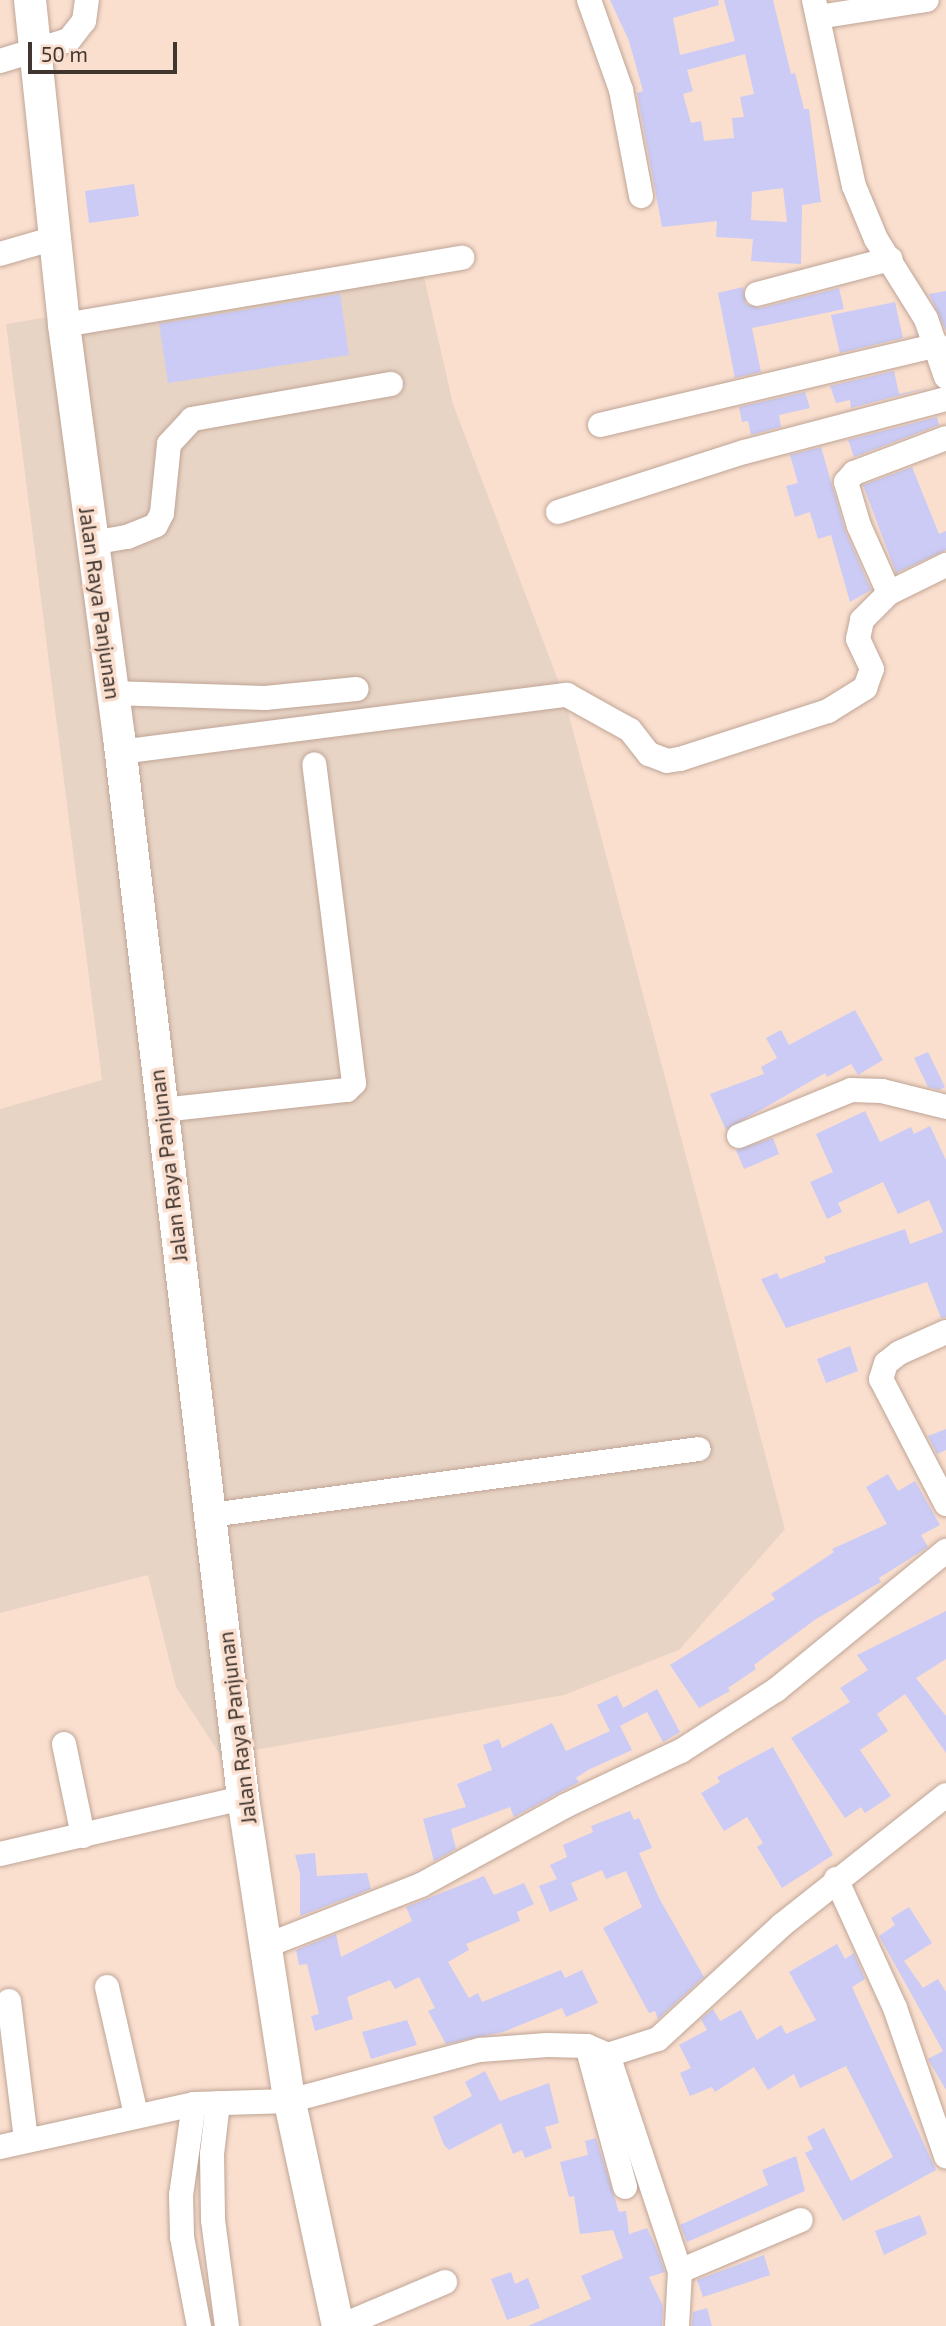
<!DOCTYPE html>
<style>
body{margin:0}
#map{position:relative;width:946px;height:2326px;overflow:hidden;background:#fadfcf;font-family:"Exo 2",sans-serif}
div>[style]{position:absolute}
[style*='--x']{left:calc(var(--x)*1px);top:calc(var(--y)*1px);width:calc(var(--w)*1px);rotate:calc(var(--a)*1deg)}
.industrial>*{inset:0;background:#e8d4c5}
.building>*{inset:0;background:#cbcbf6}
.roads{filter:drop-shadow(0 0 2px #bfa596) drop-shadow(0 0 2px #bfa596)}
.minor>*{height:24px;margin:-12px;padding:0 12px;transform-origin:12px;border-radius:12px;background:#fff}
.major>*{height:32px;margin:-16px;padding:0 16px;transform-origin:16px;border-radius:16px;background:#fff}
span{translate:-50% -50%;white-space:nowrap;text-align:center;line-height:1.15;-webkit-text-stroke:7px #fadfcf;paint-order:stroke}
.street-label{font-size:21px;color:#40352f}
.scale{position:absolute;left:28px;top:42px;width:149px;height:32px;box-sizing:border-box;border:4px solid #40352f;border-top:0;padding-left:9px;font-size:21px;line-height:24px;white-space:nowrap;color:#40352f;-webkit-text-stroke:5px #fadfcf;paint-order:stroke}
</style>
<div id="map">
<div class="industrial">
<div style="clip-path:polygon(419px 255px,453px 404px,563px 693px,785px 1529px,679px 1650px,564px 1695px,221px 1756px,176px 1687px,148px 1575px,0 1613px,0 1109px,102px 1080px,6px 324px)"></div>
</div>
<div class="building">
<div style="clip-path:polygon(evenodd,610px 0,718px 0,719px 5px,673px 18px,680px 55px,735px 41px,724px 0,773px 0,791px 74px,795px 73px,804px 109px,809px 109px,821px 202px,802px 205px,801px 264px,751px 261px,753px 239px,716px 237px,717px 221px,662px 227px,637px 93px,643px 91px,629px 41px,610px 0,745px 54px,754px 94px,740px 97px,744px 117px,732px 118px,734px 138px,704px 141px,701px 121px,691px 123px,683px 94px,693px 91px,687px 70px,745px 54px,610px 0,783px 188px,787px 222px,751px 220px,752px 192px,783px 188px)"></div>
<div style="clip-path:polygon(134px 184px,139px 216px,89px 223px,85px 191px)"></div>
<div style="clip-path:polygon(743px 287px,746px 304px,760px 308px,839px 288px,844px 309px,752px 328px,761px 372px,735px 378px,718px 293px)"></div>
<div style="clip-path:polygon(946px 291px,946px 331px,929px 294px)"></div>
<div style="clip-path:polygon(340px 294px,349px 355px,168px 383px,159px 324px)"></div>
<div style="clip-path:polygon(895px 302px,903px 338px,840px 353px,831px 315px)"></div>
<div style="clip-path:polygon(894px 371px,899px 394px,928px 388px,851px 408px,850px 400px,836px 403px,830px 386px)"></div>
<div style="clip-path:polygon(805px 392px,810px 408px,779px 415px,781px 427px,751px 435px,748px 421px,742px 422px,739px 407px)"></div>
<div style="clip-path:polygon(937px 417px,939px 425px,854px 457px,848px 440px)"></div>
<div style="clip-path:polygon(821px 447px,845px 530px,871px 590px,850px 602px,831px 535px,818px 539px,810px 512px,795px 517px,786px 486px,798px 483px,790px 455px)"></div>
<div style="clip-path:polygon(912px 467px,939px 534px,946px 531px,946px 550px,896px 573px,863px 485px)"></div>
<div style="clip-path:polygon(855px 1010px,883px 1060px,858px 1075px,851px 1064px,827px 1077px,825px 1073px,726px 1130px,710px 1094px,764px 1074px,761px 1067px,777px 1058px,766px 1038px,781px 1030px,789px 1045px)"></div>
<div style="clip-path:polygon(928px 1052px,945px 1087px,939px 1090px,928px 1087px,914px 1058px)"></div>
<div style="clip-path:polygon(865px 1111px,880px 1142px,911px 1127px,914px 1134px,930px 1126px,946px 1160px,946px 1317px,941px 1318px,927px 1282px,786px 1328px,761px 1279px,777px 1273px,780px 1279px,826px 1262px,824px 1257px,905px 1229px,910px 1244px,943px 1232px,929px 1200px,898px 1214px,883px 1182px,838px 1203px,842px 1212px,827px 1219px,810px 1182px,833px 1172px,816px 1134px)"></div>
<div style="clip-path:polygon(773px 1138px,779px 1154px,744px 1169px,736px 1150px)"></div>
<div style="clip-path:polygon(850px 1346px,858px 1371px,826px 1383px,817px 1359px)"></div>
<div style="clip-path:polygon(946px 1429px,946px 1450px,937px 1454px,928px 1436px)"></div>
<div style="clip-path:polygon(888px 1474px,898px 1491px,915px 1481px,940px 1525px,921px 1535px,928px 1547px,879px 1578px,881px 1582px,816px 1619px,754px 1665px,756px 1669px,728px 1688px,730px 1691px,699px 1708px,670px 1665px,775px 1599px,771px 1594px,834px 1552px,832px 1549px,887px 1524px,866px 1487px)"></div>
<div style="clip-path:polygon(946px 1611px,946px 1659px,916px 1678px,946px 1716px,946px 1753px,905px 1694px,877px 1714px,888px 1731px,860px 1750px,891px 1796px,865px 1813px,861px 1807px,845px 1818px,791px 1738px,850px 1702px,840px 1688px,868px 1670px,857px 1655px)"></div>
<div style="clip-path:polygon(657px 1689px,680px 1732px,663px 1742px,647px 1712px,616px 1728px,620px 1726px,632px 1750px,588px 1770px,576px 1778px,579px 1782px,514px 1817px,510px 1807px,451px 1829px,456px 1849px,434px 1861px,423px 1819px,466px 1807px,457px 1784px,492px 1770px,483px 1745px,499px 1739px,502px 1748px,552px 1723px,566px 1751px,610px 1731px,597px 1705px,617px 1695px,623px 1708px)"></div>
<div style="clip-path:polygon(773px 1747px,833px 1855px,782px 1888px,757px 1847px,763px 1843px,747px 1817px,724px 1831px,701px 1793px,720px 1782px,717px 1777px)"></div>
<div style="clip-path:polygon(630px 1811px,634px 1820px,639px 1818px,652px 1848px,639px 1853px,659px 1898px,704px 1977px,658px 2019px,655px 2011px,649px 2013px,603px 1928px,642px 1907px,626px 1871px,606px 1879px,602px 1870px,571px 1883px,578px 1900px,550px 1912px,539px 1886px,557px 1879px,550px 1865px,567px 1857px,563px 1845px,593px 1832px,591px 1826px)"></div>
<div style="clip-path:polygon(315px 1853px,317px 1876px,367px 1873px,371px 1889px,300px 1916px,300px 1874px,295px 1855px)"></div>
<div style="clip-path:polygon(484px 1876px,494px 1895px,524px 1883px,534px 1904px,517px 1912px,520px 1921px,466px 1944px,469px 1950px,448px 1962px,469px 1998px,478px 1993px,482px 2002px,561px 1970px,565px 1978px,582px 1970px,598px 2003px,566px 2017px,562px 2008px,503px 2032px,446px 2044px,428px 2011px,435px 2008px,419px 1977px,395px 1989px,390px 1980px,347px 1997px,353px 2019px,315px 2031px,311px 2016px,319px 2014px,307px 1964px,299px 1965px,296px 1950px,336px 1934px,341px 1957px,412px 1921px,406px 1907px)"></div>
<div style="clip-path:polygon(909px 1907px,932px 1943px,904px 1961px,923px 1988px,938px 1979px,946px 1992px,946px 2090px,928px 2059px,943px 2051px,879px 1936px,895px 1925px,891px 1918px)"></div>
<div style="clip-path:polygon(837px 1944px,845px 1959px,854px 1953px,865px 1979px,852px 1987px,936px 2170px,843px 2221px,805px 2153px,813px 2149px,807px 2137px,824px 2128px,851px 2181px,893px 2157px,846px 2066px,800px 2088px,794px 2074px,768px 2090px,754px 2067px,715px 2092px,712px 2087px,690px 2096px,680px 2073px,691px 2068px,679px 2045px,707px 2030px,701px 2019px,713px 2009px,720px 2021px,741px 2010px,757px 2040px,781px 2025px,786px 2034px,816px 2020px,789px 1972px)"></div>
<div style="clip-path:polygon(407px 2020px,417px 2045px,371px 2059px,362px 2032px)"></div>
<div style="clip-path:polygon(485px 2071px,500px 2101px,549px 2083px,559px 2123px,545px 2127px,552px 2148px,525px 2158px,522px 2150px,513px 2154px,501px 2123px,449px 2150px,444px 2145px,433px 2117px,472px 2096px,465px 2082px)"></div>
<div style="clip-path:polygon(596px 2138px,619px 2212px,626px 2211px,629px 2234px,647px 2228px,656px 2247px,665px 2272px,649px 2277px,663px 2306px,662px 2326px,528px 2326px,591px 2299px,581px 2276px,623px 2258px,613px 2230px,580px 2234px,574px 2196px,569px 2197px,560px 2162px,588px 2155px,585px 2141px)"></div>
<div style="clip-path:polygon(796px 2156px,805px 2191px,687px 2242px,680px 2225px,768px 2185px,762px 2170px)"></div>
<div style="clip-path:polygon(920px 2215px,927px 2234px,884px 2255px,875px 2231px)"></div>
<div style="clip-path:polygon(764px 2255px,770px 2275px,703px 2297px,697px 2280px)"></div>
<div style="clip-path:polygon(511px 2272px,515px 2284px,528px 2278px,540px 2308px,507px 2320px,491px 2279px)"></div>
<div style="clip-path:polygon(707px 2308px,712px 2326px,692px 2326px,693px 2312px)"></div>
</div>
<div class="roads">
<div class="minor">
<div style="--x:589;--y:0;--w:96;--a:70.4"></div>
<div style="--x:621;--y:90;--w:108;--a:79.3"></div>
<div style="--x:814;--y:0;--w:190;--a:77.9"></div>
<div style="--x:854;--y:186;--w:57;--a:67.5"></div>
<div style="--x:876;--y:239;--w:94;--a:58"></div>
<div style="--x:926;--y:319;--w:61;--a:71"></div>
<div style="--x:818;--y:17;--w:110;--a:-8.9"></div>
<div style="--x:0;--y:61;--w:72;--a:-16.9"></div>
<div style="--x:69;--y:40;--w:24;--a:-52"></div>
<div style="--x:84;--y:21;--w:21;--a:-82"></div>
<div style="--x:0;--y:254;--w:57;--a:-16.2"></div>
<div style="--x:757;--y:294;--w:138;--a:-14.7"></div>
<div style="--x:64;--y:325;--w:404;--a:-9.6"></div>
<div style="--x:600;--y:425;--w:347;--a:-13.3"></div>
<div style="--x:558;--y:512;--w:195;--a:-17.9"></div>
<div style="--x:744;--y:452;--w:209;--a:-14.7"></div>
<div style="--x:92;--y:543;--w:36;--a:-10"></div>
<div style="--x:127;--y:537;--w:31;--a:-22"></div>
<div style="--x:156;--y:525;--w:13;--a:-63"></div>
<div style="--x:162;--y:513;--w:69;--a:-84.2"></div>
<div style="--x:169;--y:444;--w:34;--a:-47"></div>
<div style="--x:192;--y:419;--w:202;--a:-10"></div>
<div style="--x:889;--y:593;--w:73;--a:-114.1"></div>
<div style="--x:859;--y:526;--w:46;--a:-106.5"></div>
<div style="--x:846;--y:482;--w:12;--a:-48"></div>
<div style="--x:854;--y:473;--w:98;--a:-20.8"></div>
<div style="--x:112;--y:693;--w:153;--a:1.9"></div>
<div style="--x:265;--y:698;--w:92;--a:-5.6"></div>
<div style="--x:120;--y:752;--w:451;--a:-7.3"></div>
<div style="--x:567;--y:695;--w:72;--a:29.1"></div>
<div style="--x:630;--y:730;--w:31;--a:52"></div>
<div style="--x:649;--y:754;--w:19;--a:21"></div>
<div style="--x:667;--y:761;--w:13;--a:-9"></div>
<div style="--x:680;--y:759;--w:156;--a:-18"></div>
<div style="--x:828;--y:711;--w:44;--a:-31.9"></div>
<div style="--x:865;--y:688;--w:20;--a:-70"></div>
<div style="--x:872;--y:669;--w:33;--a:-115"></div>
<div style="--x:858;--y:639;--w:19;--a:-78"></div>
<div style="--x:862;--y:620;--w:38;--a:-45"></div>
<div style="--x:889;--y:593;--w:64;--a:-26.2"></div>
<div style="--x:162;--y:1110;--w:186;--a:-6.2"></div>
<div style="--x:347;--y:1090;--w:10;--a:-45"></div>
<div style="--x:354;--y:1083;--w:321;--a:-97.1"></div>
<div style="--x:739;--y:1136;--w:121;--a:-22.3"></div>
<div style="--x:851;--y:1090;--w:31;--a:2"></div>
<div style="--x:882;--y:1091;--w:66;--a:14"></div>
<div style="--x:946;--y:1332;--w:51;--a:155.9"></div>
<div style="--x:899;--y:1353;--w:16;--a:142"></div>
<div style="--x:886;--y:1363;--w:17;--a:107"></div>
<div style="--x:881;--y:1379;--w:141;--a:62.5"></div>
<div style="--x:211;--y:1515;--w:492;--a:-7.7"></div>
<div style="--x:64;--y:1744;--w:94;--a:78.3"></div>
<div style="--x:0;--y:1854;--w:249;--a:-13"></div>
<div style="--x:836;--y:1879;--w:142;--a:65.4"></div>
<div style="--x:895;--y:2008;--w:157;--a:71"></div>
<div style="--x:268;--y:1945;--w:164;--a:-21.4"></div>
<div style="--x:421;--y:1885;--w:164;--a:-28.7"></div>
<div style="--x:565;--y:1806;--w:128;--a:-25.4"></div>
<div style="--x:681;--y:1751;--w:113;--a:-32.7"></div>
<div style="--x:776;--y:1690;--w:220;--a:-39.3"></div>
<div style="--x:107;--y:1987;--w:131;--a:77.2"></div>
<div style="--x:9;--y:2001;--w:140;--a:83"></div>
<div style="--x:587;--y:2046;--w:146;--a:74.9"></div>
<div style="--x:608;--y:2055;--w:228;--a:71.6"></div>
<div style="--x:680;--y:2271;--w:55;--a:93.1"></div>
<div style="--x:218;--y:2103;--w:51;--a:96.7"></div>
<div style="--x:212;--y:2154;--w:66;--a:89.1"></div>
<div style="--x:213;--y:2220;--w:107;--a:82.5"></div>
<div style="--x:194;--y:2104;--w:92;--a:98.1"></div>
<div style="--x:181;--y:2195;--w:42;--a:88.6"></div>
<div style="--x:182;--y:2237;--w:91;--a:79.2"></div>
<div style="--x:0;--y:2147;--w:199;--a:-12.5"></div>
<div style="--x:194;--y:2104;--w:95;--a:-1.8"></div>
<div style="--x:289;--y:2101;--w:198;--a:-15"></div>
<div style="--x:480;--y:2050;--w:67;--a:-4.3"></div>
<div style="--x:547;--y:2045;--w:40;--a:1.4"></div>
<div style="--x:587;--y:2046;--w:23;--a:23"></div>
<div style="--x:608;--y:2055;--w:52;--a:-17.7"></div>
<div style="--x:658;--y:2039;--w:168;--a:-42.6"></div>
<div style="--x:782;--y:1925;--w:209;--a:-38.4"></div>
<div style="--x:680;--y:2271;--w:131;--a:-22.9"></div>
<div style="--x:341;--y:2326;--w:113;--a:-22.9"></div>
</div>
<div class="major">
<div style="--x:30;--y:0;--w:327;--a:84"></div>
<div style="--x:64;--y:325;--w:416;--a:82.4"></div>
<div style="--x:119;--y:737;--w:1068;--a:83.33"></div>
<div style="--x:243;--y:1798;--w:298;--a:81.3"></div>
<div style="--x:288;--y:2093;--w:238;--a:77.9"></div>
</div>
</div>
<div class="street-label">
<span style="left:100px;top:603px;rotate:82deg">Jalan Raya Panjunan</span>
<span style="left:168px;top:1166px;rotate:-97deg">Jalan Raya Panjunan</span>
<span style="left:237px;top:1728px;rotate:-97deg">Jalan Raya Panjunan</span>
</div>
<div class="scale">50 m</div>
</div>
